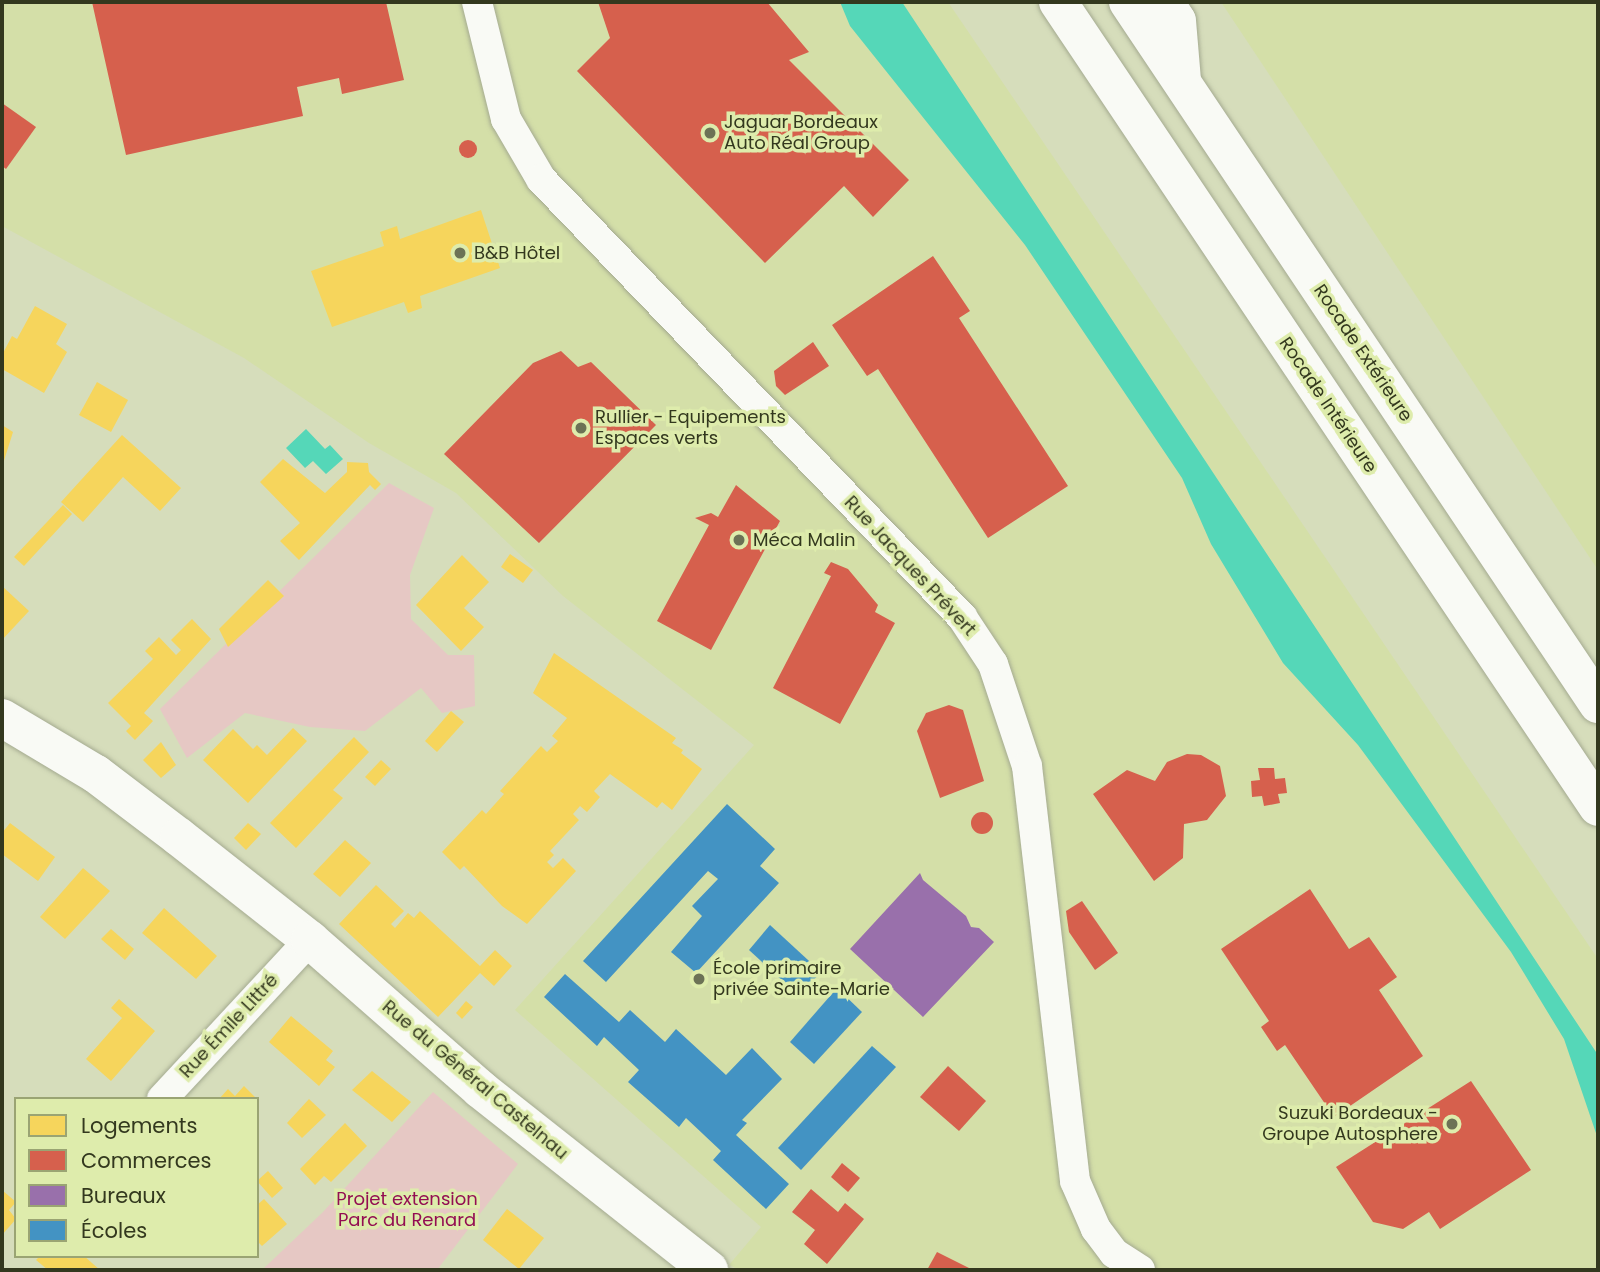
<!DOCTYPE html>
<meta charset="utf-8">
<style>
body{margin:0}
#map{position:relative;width:1600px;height:1272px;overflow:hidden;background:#d6ddbb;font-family:Poppins,sans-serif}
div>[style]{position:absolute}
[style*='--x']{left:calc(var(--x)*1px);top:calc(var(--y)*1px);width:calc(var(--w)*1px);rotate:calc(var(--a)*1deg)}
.built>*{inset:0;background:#d4dfa8}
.green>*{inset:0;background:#e6c8c4}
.water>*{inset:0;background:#55d7b8}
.homes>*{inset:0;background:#f6d55c}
.shops>*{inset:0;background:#d6604d}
.round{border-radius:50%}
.offices>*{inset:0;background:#9970ab}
.schools>*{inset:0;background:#4393c3}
.roads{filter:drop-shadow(0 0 2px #a4aa90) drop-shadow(0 0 2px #a4aa90)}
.street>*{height:30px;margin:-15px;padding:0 15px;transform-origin:15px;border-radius:15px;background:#f9faf5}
.secondary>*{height:38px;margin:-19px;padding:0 19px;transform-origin:19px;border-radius:19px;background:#f9faf5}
.highway>*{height:38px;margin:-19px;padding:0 19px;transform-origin:19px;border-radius:19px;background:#f9faf5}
.dots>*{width:19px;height:19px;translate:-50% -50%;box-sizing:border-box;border:4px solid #deecac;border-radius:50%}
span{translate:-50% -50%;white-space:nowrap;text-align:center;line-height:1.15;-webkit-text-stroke:7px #deecac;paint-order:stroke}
.poi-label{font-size:18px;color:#33381e}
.left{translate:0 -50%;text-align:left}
.right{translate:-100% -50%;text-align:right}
.street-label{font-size:18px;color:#33381e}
.park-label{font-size:18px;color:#930e52}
.frame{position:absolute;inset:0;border:4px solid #33381e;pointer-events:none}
.legend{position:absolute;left:14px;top:1097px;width:245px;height:161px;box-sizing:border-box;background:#deecac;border:2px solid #9aa473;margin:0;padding:9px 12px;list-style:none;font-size:21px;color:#33381e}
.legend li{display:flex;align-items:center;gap:14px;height:35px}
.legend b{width:35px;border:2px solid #9aa473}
</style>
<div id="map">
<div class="built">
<div style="clip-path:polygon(2px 2px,948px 2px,1598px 959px,1598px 1270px,740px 1270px,729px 1265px,761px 1227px,515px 1010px,754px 745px,563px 596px,456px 493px,369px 443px,244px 358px,2px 226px)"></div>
<div style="clip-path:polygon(1221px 2px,1598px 2px,1598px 570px)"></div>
</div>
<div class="green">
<div style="clip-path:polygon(389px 483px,434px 508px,410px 575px,411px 619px,448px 655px,474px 655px,475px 706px,442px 713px,421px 688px,365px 731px,310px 727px,245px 713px,187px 758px,160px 709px)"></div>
<div style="clip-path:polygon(433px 1092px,518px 1164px,437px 1270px,262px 1270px,323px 1212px)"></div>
</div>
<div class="water">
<div style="clip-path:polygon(840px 2px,902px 2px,1598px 1055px,1598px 1139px,1564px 1039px,1511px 952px,1358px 745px,1283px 663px,1211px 544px,1182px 478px,1025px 245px,850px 26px)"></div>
<div style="clip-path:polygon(306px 429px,325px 449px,330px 445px,343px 459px,326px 474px,313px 461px,305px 468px,286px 448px)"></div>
</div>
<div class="homes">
<div style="clip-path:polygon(481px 210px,500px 268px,420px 296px,422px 308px,408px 313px,404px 302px,332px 327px,311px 271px,384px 246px,380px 232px,397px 226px,400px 239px)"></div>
<div style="clip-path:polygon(35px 306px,67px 324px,56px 344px,67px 352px,44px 393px,2px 369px,2px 355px,12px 336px,17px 339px)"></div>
<div style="clip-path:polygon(97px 382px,128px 400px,111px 432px,79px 415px)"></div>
<div style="clip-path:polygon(2px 425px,13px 432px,2px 467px)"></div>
<div style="clip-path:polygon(122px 435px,181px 488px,160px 511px,123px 477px,83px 522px,61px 502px)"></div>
<div style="clip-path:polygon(283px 459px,325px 493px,347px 472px,347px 462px,368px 463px,369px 472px,381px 484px,375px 490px,370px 485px,299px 560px,280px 541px,300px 523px,260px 482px)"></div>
<div style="clip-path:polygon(63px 505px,72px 514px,24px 566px,14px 557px)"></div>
<div style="clip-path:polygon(510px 554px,533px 570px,523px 583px,501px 567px)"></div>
<div style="clip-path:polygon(462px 555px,489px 582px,464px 608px,484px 627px,461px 651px,416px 605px)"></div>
<div style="clip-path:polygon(268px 580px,284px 596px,228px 647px,219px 629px)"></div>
<div style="clip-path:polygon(2px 586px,29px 611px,2px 640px)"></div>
<div style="clip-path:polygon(192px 619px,211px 639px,144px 713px,153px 721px,135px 740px,126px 731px,131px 726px,108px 703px,153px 659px,145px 651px,159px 637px,176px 655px,181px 650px,171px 640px)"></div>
<div style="clip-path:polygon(554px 653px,676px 738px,672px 743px,683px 750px,681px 753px,702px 769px,672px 810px,662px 802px,657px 808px,610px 774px,594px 791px,600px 797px,587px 812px,580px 806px,573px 814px,579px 820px,550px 851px,554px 855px,547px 862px,553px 868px,563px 858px,576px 871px,527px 924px,502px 906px,464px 866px,460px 870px,442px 852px,482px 810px,486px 814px,504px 794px,500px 791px,541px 746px,547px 752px,558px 741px,552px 736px,567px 718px,533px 693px)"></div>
<div style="clip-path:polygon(451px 711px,464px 722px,437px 752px,425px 741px)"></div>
<div style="clip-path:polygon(293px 728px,307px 741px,248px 803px,203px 760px,233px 729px,253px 749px,257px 745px,267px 755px)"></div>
<div style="clip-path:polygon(354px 737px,369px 752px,333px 790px,343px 798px,296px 848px,270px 823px)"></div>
<div style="clip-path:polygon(161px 742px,176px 765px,161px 778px,143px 760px)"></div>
<div style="clip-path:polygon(381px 760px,391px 769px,375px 786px,365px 777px)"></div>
<div style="clip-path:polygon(10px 823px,55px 857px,38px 881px,2px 854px,2px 833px)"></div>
<div style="clip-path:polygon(248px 823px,261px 834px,246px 850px,234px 838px)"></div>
<div style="clip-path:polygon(345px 840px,371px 863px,340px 897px,313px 874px)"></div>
<div style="clip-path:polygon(83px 868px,110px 891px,65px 939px,40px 917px)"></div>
<div style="clip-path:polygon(376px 885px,404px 911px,391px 924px,395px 928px,408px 913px,414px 918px,420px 911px,480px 966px,495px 950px,512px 966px,494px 986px,480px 973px,438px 1017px,339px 924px)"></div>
<div style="clip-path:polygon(164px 908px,217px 956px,196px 979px,142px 933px)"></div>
<div style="clip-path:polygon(111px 929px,134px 949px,125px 960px,101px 939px)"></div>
<div style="clip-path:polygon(119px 999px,155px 1031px,111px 1081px,86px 1059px,122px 1018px,111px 1008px)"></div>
<div style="clip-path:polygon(466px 1001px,473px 1007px,462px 1019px,456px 1013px)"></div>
<div style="clip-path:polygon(291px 1016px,333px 1051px,326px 1060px,335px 1067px,319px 1086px,269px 1042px)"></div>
<div style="clip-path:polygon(372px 1071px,411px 1102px,392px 1122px,352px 1090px)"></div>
<div style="clip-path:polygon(244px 1086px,257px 1099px,219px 1099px,228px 1089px,235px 1096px)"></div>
<div style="clip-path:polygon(309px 1099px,326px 1115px,302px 1138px,287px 1123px)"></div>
<div style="clip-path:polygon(345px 1123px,367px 1146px,331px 1182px,324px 1176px,315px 1185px,300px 1169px)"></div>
<div style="clip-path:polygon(268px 1171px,283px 1188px,272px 1198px,257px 1181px)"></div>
<div style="clip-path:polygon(2px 1190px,16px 1202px,9px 1210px,16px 1219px,2px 1235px)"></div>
<div style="clip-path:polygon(264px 1199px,287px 1224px,262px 1246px,257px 1241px,257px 1205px)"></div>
<div style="clip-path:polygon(507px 1209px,544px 1238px,519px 1269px,483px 1240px)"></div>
<div style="clip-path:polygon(40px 1256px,84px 1256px,100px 1270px,48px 1270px,36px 1260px)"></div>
</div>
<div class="shops">
<div style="clip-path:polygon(92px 2px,386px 2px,404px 80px,342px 94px,339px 78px,297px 87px,303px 116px,126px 155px)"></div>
<div style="clip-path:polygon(598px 2px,767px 2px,809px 52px,789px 60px,909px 180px,873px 217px,844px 186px,765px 263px,577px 71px,610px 38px)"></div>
<div style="clip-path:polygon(2px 103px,36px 127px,6px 169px,2px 166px)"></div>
<div class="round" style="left:459px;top:140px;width:18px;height:18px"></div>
<div style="clip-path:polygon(933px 256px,970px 311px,959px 318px,1068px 486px,988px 538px,878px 369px,867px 376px,832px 325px)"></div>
<div style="clip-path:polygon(813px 342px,829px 366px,785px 395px,776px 386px,774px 371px)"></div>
<div style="clip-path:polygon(561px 351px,578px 367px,591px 362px,656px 425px,539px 543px,444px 454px,533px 363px)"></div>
<div style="clip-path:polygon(736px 485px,780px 521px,711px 650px,657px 621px,709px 525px,695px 518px,711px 513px,718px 517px)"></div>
<div style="clip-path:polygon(831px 562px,848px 569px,878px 605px,875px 612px,895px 623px,840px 724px,773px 688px,831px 576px,824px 573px)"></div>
<div style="clip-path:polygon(949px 705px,963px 710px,984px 781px,940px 798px,917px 731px,926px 713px)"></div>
<div style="clip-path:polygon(1187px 754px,1201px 755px,1220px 766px,1226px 796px,1207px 820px,1184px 824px,1183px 858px,1154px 881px,1093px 794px,1127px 770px,1155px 781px,1167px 762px)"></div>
<div style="clip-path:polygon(1258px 768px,1274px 768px,1275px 779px,1285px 778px,1287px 793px,1278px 794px,1280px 803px,1264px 806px,1262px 796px,1252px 797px,1251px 781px,1260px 780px)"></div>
<div class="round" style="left:971px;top:812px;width:22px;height:22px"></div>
<div style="clip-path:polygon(1310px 889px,1349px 949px,1369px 937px,1397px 977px,1379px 990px,1423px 1056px,1334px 1117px,1285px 1045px,1277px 1051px,1261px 1027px,1269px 1021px,1221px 949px)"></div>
<div style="clip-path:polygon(1082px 901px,1118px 953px,1095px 970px,1069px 932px,1066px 911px)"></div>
<div style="clip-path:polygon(948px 1066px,986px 1101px,959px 1131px,920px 1097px)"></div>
<div style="clip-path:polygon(1471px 1081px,1531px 1170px,1440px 1229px,1429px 1212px,1403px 1229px,1373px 1222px,1336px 1167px)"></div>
<div style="clip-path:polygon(842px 1163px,860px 1178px,848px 1192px,831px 1177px)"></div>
<div style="clip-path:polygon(811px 1189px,838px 1212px,845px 1203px,864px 1219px,827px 1264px,804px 1244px,815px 1230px,792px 1212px)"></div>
<div style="clip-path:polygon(937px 1252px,973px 1270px,927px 1270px)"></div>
</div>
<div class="offices">
<div style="clip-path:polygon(920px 873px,923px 880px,966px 916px,971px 927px,979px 928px,994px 942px,923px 1017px,850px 949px)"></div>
</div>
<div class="schools">
<div style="clip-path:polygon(727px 804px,775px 849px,760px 866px,779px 883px,696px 973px,671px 952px,702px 916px,692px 906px,718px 879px,708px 871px,606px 982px,583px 961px)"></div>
<div style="clip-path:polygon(770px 925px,821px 972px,799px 996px,749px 950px)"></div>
<div style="clip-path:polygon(565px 974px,619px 1022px,630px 1010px,665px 1042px,676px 1029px,726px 1075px,752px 1048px,782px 1079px,742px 1120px,747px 1123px,736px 1135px,789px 1184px,766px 1209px,713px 1160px,721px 1151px,686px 1118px,679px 1127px,628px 1082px,639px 1070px,604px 1037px,597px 1046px,544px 997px)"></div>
<div style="clip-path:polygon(837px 988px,862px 1012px,814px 1064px,790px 1042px)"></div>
<div style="clip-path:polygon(872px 1046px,896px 1067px,801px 1170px,778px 1148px)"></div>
</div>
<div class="roads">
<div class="street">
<div style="--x:477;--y:2;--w:121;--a:76.1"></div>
<div style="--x:506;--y:119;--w:69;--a:59.7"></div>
<div style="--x:541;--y:179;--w:608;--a:46.13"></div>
<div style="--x:962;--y:617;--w:56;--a:56.6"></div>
<div style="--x:993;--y:664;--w:108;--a:71.6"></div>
<div style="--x:1027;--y:766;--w:418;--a:83.4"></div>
<div style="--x:1075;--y:1181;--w:52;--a:66.4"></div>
<div style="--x:1096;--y:1229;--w:30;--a:53"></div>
<div style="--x:1114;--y:1253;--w:31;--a:33"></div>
<div style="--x:162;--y:1099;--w:217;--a:-47.1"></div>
</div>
<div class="secondary">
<div style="--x:2;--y:718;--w:109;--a:30.8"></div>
<div style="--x:96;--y:774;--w:104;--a:37.2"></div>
<div style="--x:179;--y:837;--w:167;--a:38.2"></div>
<div style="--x:310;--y:940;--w:226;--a:41.2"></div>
<div style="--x:480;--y:1089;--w:292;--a:38.3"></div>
</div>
<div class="highway">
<div style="--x:1058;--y:2;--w:969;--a:56.15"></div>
<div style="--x:1128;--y:2;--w:845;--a:56.2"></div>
<div style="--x:1165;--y:2;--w:22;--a:58"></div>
<div style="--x:1177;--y:21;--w:60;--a:85.2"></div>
</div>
</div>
<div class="dots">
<div style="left:710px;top:133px;background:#6c7255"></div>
<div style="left:460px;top:253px;background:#6c7255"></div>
<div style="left:581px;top:428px;background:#6c7255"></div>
<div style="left:739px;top:540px;background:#6c7255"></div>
<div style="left:699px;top:979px;background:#6c7255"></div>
<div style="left:1452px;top:1124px;background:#6c7255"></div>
</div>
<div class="poi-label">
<span class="left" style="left:724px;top:133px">Jaguar Bordeaux<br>Auto Réal Group</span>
<span class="left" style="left:474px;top:253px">B&amp;B Hôtel</span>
<span class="left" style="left:595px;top:428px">Rullier - Equipements<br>Espaces verts</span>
<span class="left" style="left:753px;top:540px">Méca Malin</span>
<span class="left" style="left:713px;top:979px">École primaire<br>privée Sainte-Marie</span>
<span class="right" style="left:1438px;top:1124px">Suzuki Bordeaux -<br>Groupe Autosphere</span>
</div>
<div class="street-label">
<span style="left:1363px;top:353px;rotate:56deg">Rocade Extérieure</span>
<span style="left:1328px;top:405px;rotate:56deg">Rocade Intérieure</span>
<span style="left:910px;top:566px;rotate:47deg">Rue Jacques Prévert</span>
<span style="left:229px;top:1026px;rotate:-47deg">Rue Émile Littré</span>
<span style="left:475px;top:1080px;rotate:40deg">Rue du Général Castelnau</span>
</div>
<div class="park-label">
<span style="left:407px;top:1210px">Projet extension<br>Parc du Renard</span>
</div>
<div class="frame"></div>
<ul class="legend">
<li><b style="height:19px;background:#f6d55c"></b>Logements</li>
<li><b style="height:19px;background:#d6604d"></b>Commerces</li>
<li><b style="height:19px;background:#9970ab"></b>Bureaux</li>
<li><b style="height:19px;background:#4393c3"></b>Écoles</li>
</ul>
</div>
